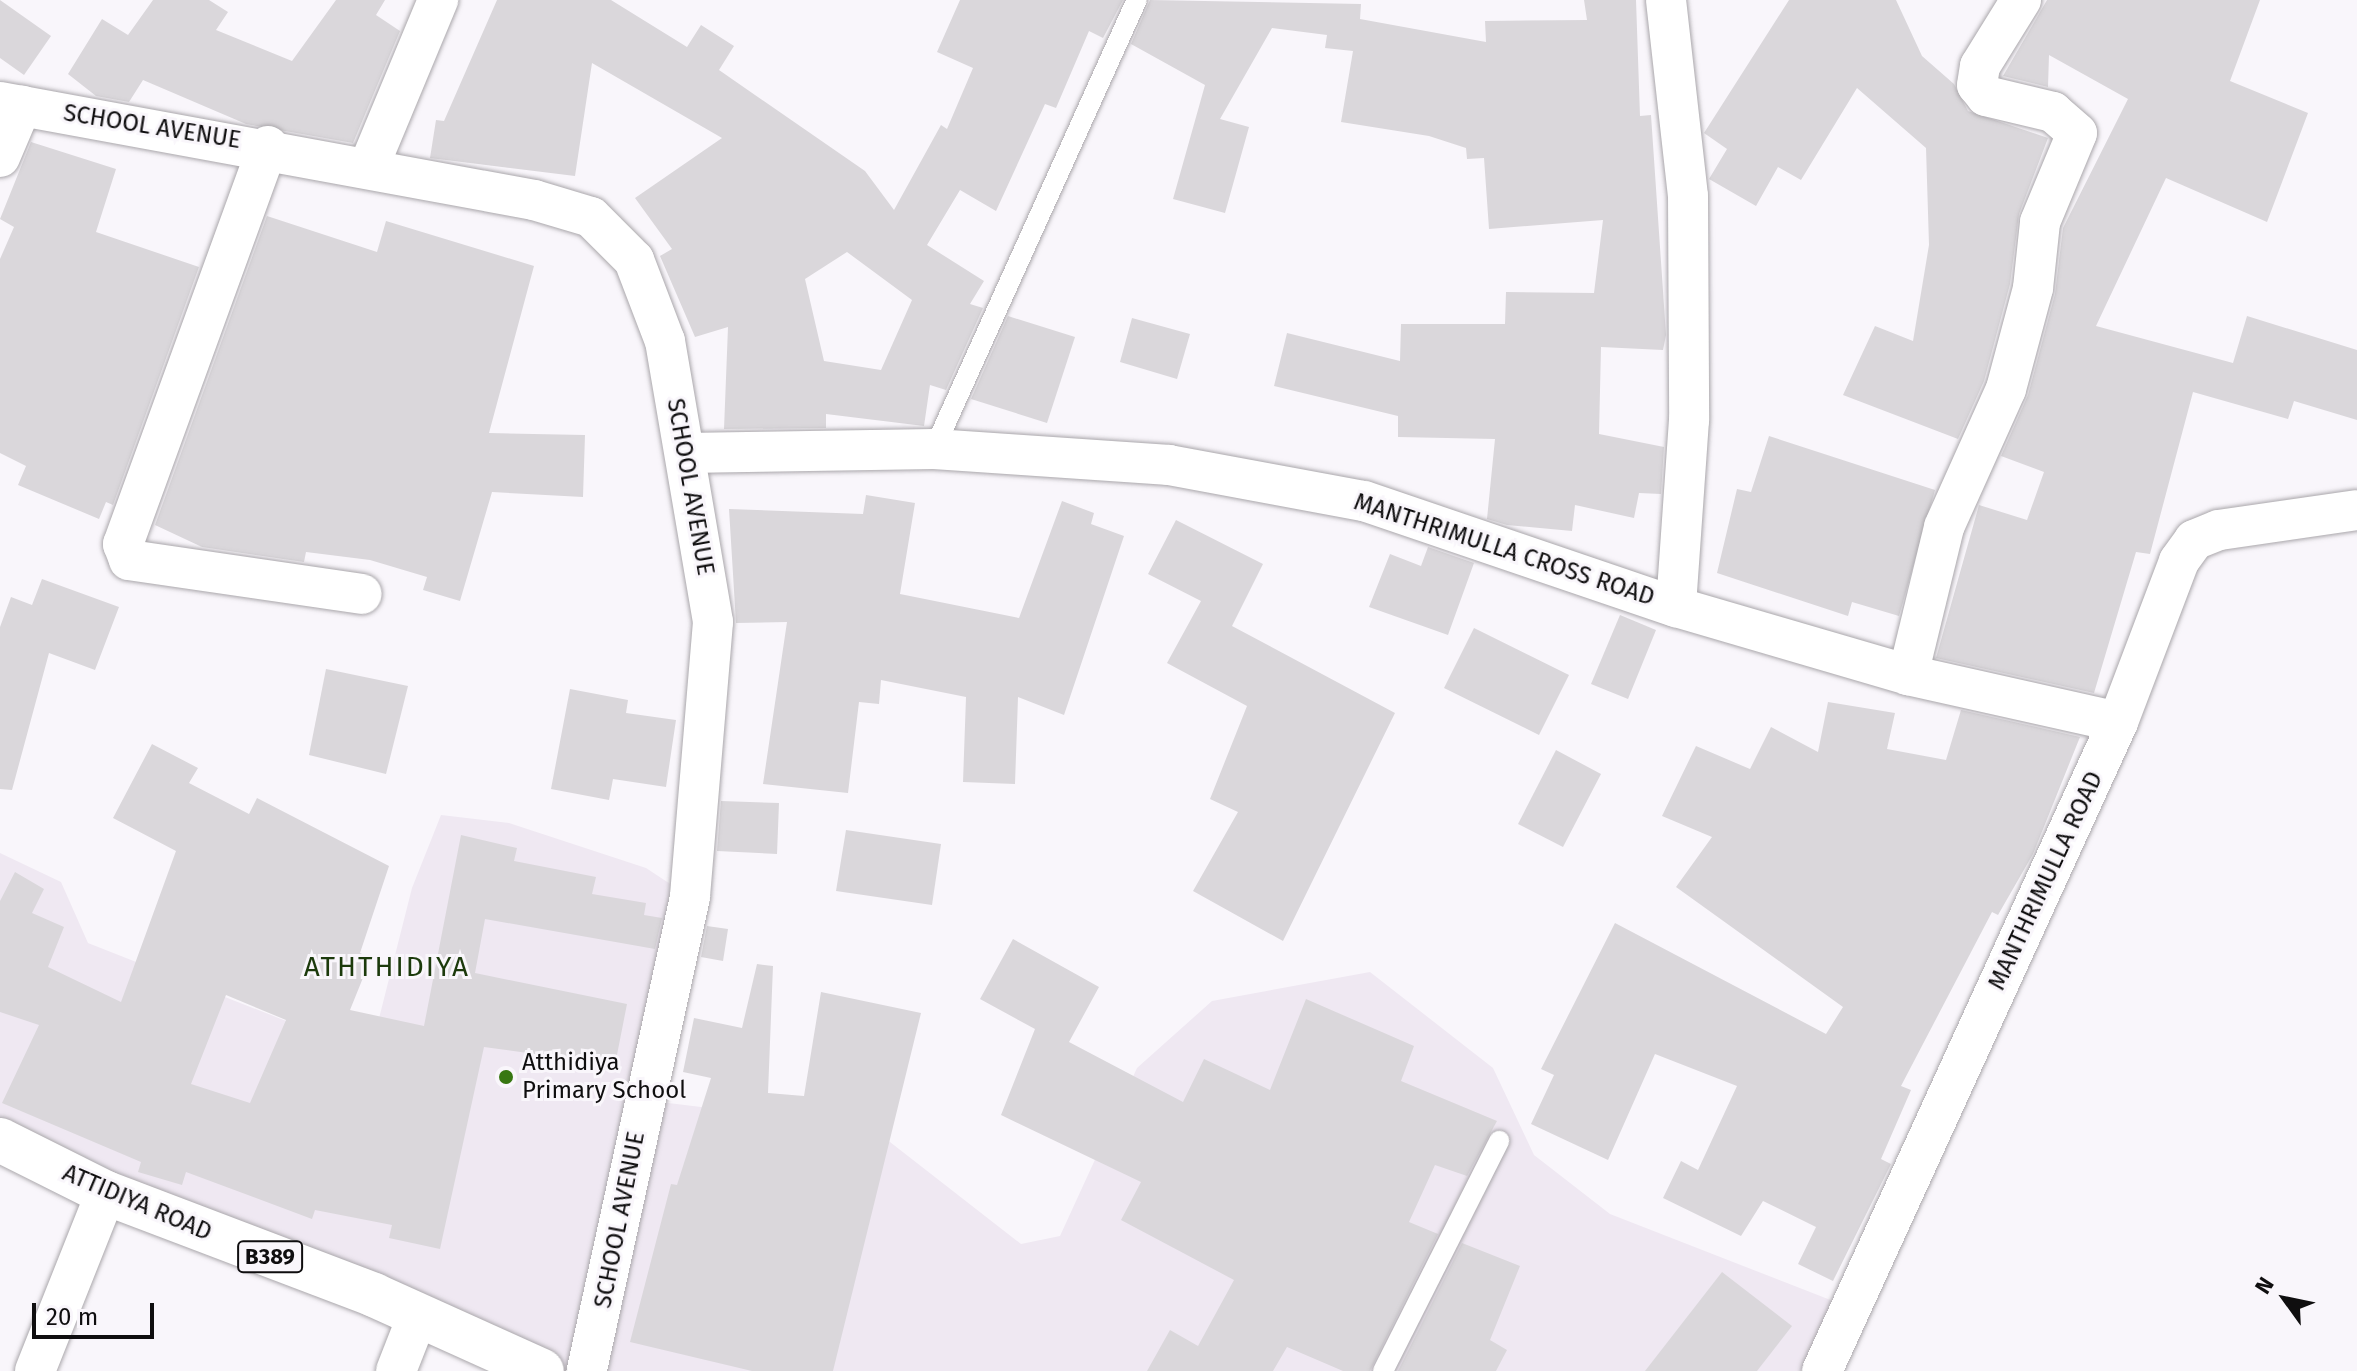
<!DOCTYPE html>
<style>
body{margin:0}
#map{position:relative;width:2357px;height:1371px;overflow:hidden;background:#f9f6fb;font-family:"Fira Sans",sans-serif}
div>[style]{position:absolute}
[style*='--x']{left:calc(var(--x)*1px);top:calc(var(--y)*1px);width:calc(var(--w)*1px);rotate:calc(var(--a)*1deg)}
.built>*{inset:0;background:#efe8f2}
.building>*{inset:0;background:#dad7db}
.roads{filter:drop-shadow(0 0 2px #aaa7ab) drop-shadow(0 0 2px #aaa7ab)}
.service>*{height:20px;margin:-10px;padding:0 10px;transform-origin:10px;border-radius:10px;background:#fff}
.minor>*{height:40px;margin:-20px;padding:0 20px;transform-origin:20px;border-radius:20px;background:#fff}
.primary>*{height:44px;margin:-22px;padding:0 22px;transform-origin:22px;border-radius:22px;background:#fff}
.dots>*{width:22px;height:22px;translate:-50% -50%;box-sizing:border-box;border:4px solid #f9f6fb;border-radius:50%}
span{translate:-50% -50%;white-space:nowrap;text-align:center;line-height:1.15;-webkit-text-stroke:6px #f9f6fb;paint-order:stroke}
.shield-label span{padding:2px 6px;background:#f9f6fb;border:2px solid;border-radius:6px;-webkit-text-stroke-width:0}
.shield-label{font-size:22px;color:#0f0e0f;font-weight:700}
.street-label{font-size:24px;color:#0f0e0f}
.poi-label{font-size:24px;color:#0f0e0f}
.left{translate:0 -50%;text-align:left}
.quarter-label{font-size:28px;color:#1c3a0c;letter-spacing:2px}
.north{position:absolute;left:2245px;top:1259px;width:80px;height:80px;-webkit-text-stroke:6px #f9f6fb;paint-order:stroke;rotate:303deg;font-size:22px;font-weight:700;line-height:32px;text-align:center;color:#0f0e0f}
.north::after{content:'';display:block;margin:auto;width:28px;height:36px;background:#0f0e0f;clip-path:polygon(50% 0,100% 100%,50% 72%,0 100%)}
.scale{position:absolute;left:32px;top:1303px;width:122px;height:36px;box-sizing:border-box;border:4px solid #0f0e0f;border-top:0;padding-left:10px;font-size:24px;line-height:28px;white-space:nowrap;color:#0f0e0f;-webkit-text-stroke:6px #f9f6fb;paint-order:stroke}
</style>
<div id="map">
<div class="built">
<div style="clip-path:polygon(441px 815px,509px 823px,646px 868px,690px 897px,644px 1100px,872px 1128px,1021px 1244px,1060px 1236px,1137px 1068px,1212px 1001px,1370px 972px,1493px 1068px,1534px 1155px,1610px 1214px,1851px 1308px,1822px 1371px,542px 1371px,0 1140px,0 853px,61px 882px,88px 943px,370px 1054px,412px 888px)"></div>
</div>
<div class="building">
<div style="clip-path:polygon(0 0,51px 36px,24px 75px,0 58px)"></div>
<div style="clip-path:polygon(153px 0,209px 0,228px 12px,216px 30px,292px 61px,336px 0,385px 0,376px 15px,400px 31px,353px 143px,246px 124px,143px 80px,129px 102px,96px 96px,68px 74px,102px 19px,128px 35px)"></div>
<div style="clip-path:polygon(evenodd,497px 0,611px 0,687px 47px,701px 25px,734px 46px,719px 70px,865px 171px,894px 210px,941px 125px,947px 129px,973px 68px,937px 52px,960px 0,1123px 0,1103px 38px,1089px 31px,1056px 108px,1045px 104px,996px 211px,960px 190px,927px 245px,984px 281px,970px 304px,983px 308px,946px 390px,930px 385px,924px 426px,826px 414px,826px 428px,724px 429px,728px 327px,695px 337px,660px 256px,672px 249px,635px 198px,722px 138px,592px 63px,575px 176px,430px 158px,436px 120px,444px 121px,497px 0,847px 252px,912px 300px,881px 370px,824px 361px,805px 279px,847px 252px)"></div>
<div style="clip-path:polygon(1150px 0,1361px 4px,1360px 19px,1486px 42px,1485px 21px,1587px 20px,1584px 0,1636px 0,1640px 116px,1651px 115px,1666px 335px,1663px 350px,1601px 347px,1599px 434px,1664px 447px,1661px 494px,1639px 493px,1634px 518px,1575px 505px,1572px 531px,1507px 525px,1487px 519px,1495px 439px,1398px 437px,1398px 416px,1274px 386px,1287px 333px,1400px 361px,1401px 324px,1505px 324px,1506px 292px,1594px 293px,1603px 220px,1489px 229px,1484px 158px,1467px 159px,1466px 148px,1429px 136px,1341px 122px,1353px 51px,1325px 48px,1327px 35px,1272px 28px,1220px 119px,1249px 127px,1225px 213px,1173px 199px,1205px 85px,1131px 44px)"></div>
<div style="clip-path:polygon(1789px 0,1896px 0,1922px 56px,1954px 84px,1968px 111px,2048px 138px,2019px 214px,2010px 284px,1984px 381px,1958px 439px,1843px 395px,1875px 326px,1913px 341px,1929px 245px,1926px 148px,1857px 88px,1801px 180px,1778px 167px,1756px 206px,1709px 179px,1727px 149px,1704px 133px)"></div>
<div style="clip-path:polygon(2047px 0,2260px 0,2230px 81px,2308px 113px,2267px 222px,2166px 178px,2096px 326px,2233px 363px,2247px 316px,2357px 350px,2357px 420px,2294px 401px,2288px 419px,2193px 392px,2150px 554px,2136px 552px,2094px 693px,1936px 658px,1979px 505px,2027px 520px,2044px 472px,2001px 456px,2028px 395px,2055px 294px,2063px 228px,2128px 99px,2049px 55px,2048px 87px,2003px 76px)"></div>
<div style="clip-path:polygon(31px 142px,116px 169px,96px 232px,199px 267px,113px 505px,106px 502px,99px 519px,18px 485px,26px 466px,0 453px,0 259px,14px 227px,0 219px)"></div>
<div style="clip-path:polygon(267px 216px,377px 252px,386px 221px,534px 266px,489px 433px,585px 435px,583px 497px,492px 492px,460px 601px,423px 590px,427px 577px,370px 560px,306px 552px,304px 562px,202px 547px,155px 525px)"></div>
<div style="clip-path:polygon(1008px 316px,1075px 337px,1047px 423px,971px 399px)"></div>
<div style="clip-path:polygon(1132px 318px,1190px 334px,1177px 379px,1120px 362px)"></div>
<div style="clip-path:polygon(1769px 436px,1935px 490px,1899px 616px,1852px 602px,1848px 616px,1717px 573px,1737px 489px,1751px 492px)"></div>
<div style="clip-path:polygon(866px 495px,915px 503px,900px 594px,1019px 618px,1062px 501px,1094px 513px,1091px 524px,1124px 536px,1064px 715px,1018px 697px,1015px 784px,963px 782px,966px 697px,881px 680px,879px 704px,859px 702px,848px 793px,763px 784px,787px 622px,736px 623px,729px 509px,863px 514px)"></div>
<div style="clip-path:polygon(1176px 520px,1263px 564px,1232px 626px,1395px 713px,1283px 941px,1193px 891px,1238px 812px,1210px 799px,1247px 706px,1167px 663px,1201px 601px,1148px 574px)"></div>
<div style="clip-path:polygon(1428px 547px,1474px 563px,1448px 635px,1369px 607px,1390px 554px,1421px 566px)"></div>
<div style="clip-path:polygon(42px 579px,119px 607px,95px 670px,49px 653px,12px 790px,0 789px,0 627px,11px 597px,32px 605px)"></div>
<div style="clip-path:polygon(1620px 615px,1656px 630px,1628px 699px,1591px 684px)"></div>
<div style="clip-path:polygon(1474px 628px,1569px 675px,1539px 735px,1444px 688px)"></div>
<div style="clip-path:polygon(326px 669px,408px 686px,386px 774px,309px 755px)"></div>
<div style="clip-path:polygon(570px 689px,628px 700px,626px 713px,676px 720px,666px 787px,613px 779px,609px 800px,551px 789px)"></div>
<div style="clip-path:polygon(1828px 702px,1895px 713px,1887px 749px,1946px 760px,1961px 710px,2080px 737px,2033px 854px,1998px 915px,1992px 912px,1901px 1086px,1911px 1090px,1881px 1159px,1891px 1164px,1833px 1281px,1798px 1264px,1816px 1227px,1763px 1201px,1741px 1236px,1663px 1198px,1681px 1161px,1698px 1170px,1737px 1086px,1655px 1054px,1608px 1160px,1531px 1124px,1554px 1075px,1541px 1069px,1615px 923px,1826px 1034px,1843px 1007px,1676px 887px,1712px 837px,1662px 816px,1696px 746px,1750px 769px,1771px 727px,1818px 752px)"></div>
<div style="clip-path:polygon(evenodd,152px 744px,198px 768px,189px 783px,249px 814px,257px 798px,389px 866px,360px 953px,371px 958px,350px 1010px,424px 1026px,461px 835px,517px 848px,514px 861px,596px 877px,592px 894px,646px 903px,644px 915px,662px 918px,655px 949px,485px 919px,475px 973px,627px 1004px,615px 1065px,484px 1047px,440px 1249px,389px 1238px,392px 1225px,315px 1210px,312px 1219px,186px 1172px,182px 1185px,138px 1172px,141px 1162px,2px 1103px,39px 1025px,0 1012px,0 901px,15px 872px,44px 889px,32px 913px,64px 927px,48px 967px,121px 1002px,176px 851px,113px 818px,152px 744px,226px 995px,286px 1020px,250px 1103px,191px 1084px,226px 995px)"></div>
<div style="clip-path:polygon(1556px 750px,1601px 774px,1563px 847px,1518px 824px)"></div>
<div style="clip-path:polygon(721px 801px,779px 803px,777px 854px,717px 851px)"></div>
<div style="clip-path:polygon(846px 830px,941px 844px,932px 905px,836px 891px)"></div>
<div style="clip-path:polygon(707px 926px,728px 929px,723px 961px,701px 957px)"></div>
<div style="clip-path:polygon(1013px 939px,1099px 987px,1069px 1042px,1183px 1102px,1204px 1059px,1270px 1090px,1306px 999px,1414px 1046px,1401px 1081px,1497px 1121px,1467px 1176px,1435px 1165px,1409px 1222px,1438px 1234px,1370px 1371px,1343px 1371px,1287px 1347px,1273px 1371px,1147px 1371px,1170px 1330px,1198px 1346px,1234px 1280px,1121px 1220px,1141px 1182px,1001px 1115px,1035px 1029px,980px 999px)"></div>
<div style="clip-path:polygon(757px 964px,773px 966px,768px 1093px,804px 1096px,821px 992px,921px 1013px,833px 1371px,752px 1371px,630px 1342px,671px 1184px,677px 1185px,711px 1078px,683px 1072px,694px 1018px,742px 1028px)"></div>
<div style="clip-path:polygon(1462px 1243px,1520px 1266px,1490px 1340px,1507px 1350px,1496px 1371px,1398px 1371px)"></div>
<div style="clip-path:polygon(1722px 1272px,1792px 1326px,1757px 1371px,1645px 1371px)"></div>
</div>
<div class="roads">
<div class="service">
<div style="--x:934;--y:449;--w:493;--a:-65.7"></div>
<div style="--x:1383;--y:1371;--w:258;--a:-63.2"></div>
</div>
<div class="minor">
<div style="--x:1666;--y:0;--w:197;--a:83.6"></div>
<div style="--x:1688;--y:196;--w:224;--a:89.7"></div>
<div style="--x:1689;--y:420;--w:187;--a:94"></div>
<div style="--x:0;--y:102;--w:543;--a:10.4"></div>
<div style="--x:534;--y:200;--w:59;--a:16.6"></div>
<div style="--x:591;--y:217;--w:61;--a:45"></div>
<div style="--x:634;--y:260;--w:87;--a:69.1"></div>
<div style="--x:665;--y:341;--w:285;--a:80.3"></div>
<div style="--x:713;--y:622;--w:276;--a:94.8"></div>
<div style="--x:690;--y:897;--w:485;--a:102.3"></div>
<div style="--x:268;--y:146;--w:424;--a:110"></div>
<div style="--x:123;--y:544;--w:17;--a:69"></div>
<div style="--x:129;--y:560;--w:235;--a:8.3"></div>
<div style="--x:0;--y:157;--w:56;--a:-67.1"></div>
<div style="--x:369;--y:166;--w:180;--a:-67.4"></div>
<div style="--x:685;--y:453;--w:249;--a:-0.9"></div>
<div style="--x:934;--y:449;--w:236;--a:3.9"></div>
<div style="--x:1169;--y:465;--w:198;--a:10.5"></div>
<div style="--x:1364;--y:501;--w:330;--a:18.8"></div>
<div style="--x:1676;--y:607;--w:242;--a:16.3"></div>
<div style="--x:1908;--y:675;--w:215;--a:12.6"></div>
<div style="--x:1908;--y:675;--w:152;--a:-76.3"></div>
<div style="--x:1944;--y:527;--w:151;--a:-65.8"></div>
<div style="--x:2006;--y:389;--w:105;--a:-75"></div>
<div style="--x:2033;--y:288;--w:66;--a:-83.9"></div>
<div style="--x:2040;--y:222;--w:96;--a:-67.4"></div>
<div style="--x:2077;--y:133;--w:32;--a:-139"></div>
<div style="--x:2053;--y:112;--w:69;--a:-166.6"></div>
<div style="--x:1986;--y:96;--w:14;--a:-129"></div>
<div style="--x:1977;--y:85;--w:19;--a:-81"></div>
<div style="--x:1980;--y:66;--w:78;--a:-58.2"></div>
<div style="--x:35;--y:1371;--w:192;--a:-68.3"></div>
<div style="--x:396;--y:1371;--w:60;--a:-68.6"></div>
<div style="--x:1822;--y:1371;--w:713;--a:-65.48"></div>
<div style="--x:2118;--y:722;--w:172;--a:-69.2"></div>
<div style="--x:2179;--y:561;--w:26;--a:-54"></div>
<div style="--x:2194;--y:540;--w:27;--a:-22"></div>
<div style="--x:2219;--y:530;--w:139;--a:-8.2"></div>
</div>
<div class="primary">
<div style="--x:0;--y:1140;--w:119;--a:26.6"></div>
<div style="--x:106;--y:1193;--w:287;--a:20.8"></div>
<div style="--x:374;--y:1295;--w:184;--a:24.3"></div>
</div>
</div>
<div class="dots">
<div style="left:506px;top:1077px;background:#387712"></div>
</div>
<div class="shield-label">
<span style="left:270px;top:1257px">B389</span>
</div>
<div class="street-label">
<span style="left:152px;top:127px;rotate:9deg">SCHOOL AVENUE</span>
<span style="left:690px;top:487px;rotate:80deg">SCHOOL AVENUE</span>
<span style="left:1504px;top:550px;rotate:18deg">MANTHRIMULLA CROSS ROAD</span>
<span style="left:2046px;top:881px;rotate:-65deg">MANTHRIMULLA ROAD</span>
<span style="left:137px;top:1203px;rotate:23deg">ATTIDIYA ROAD</span>
<span style="left:620px;top:1220px;rotate:-79deg">SCHOOL AVENUE</span>
</div>
<div class="poi-label">
<span class="left" style="left:522px;top:1077px">Atthidiya<br>Primary School</span>
</div>
<div class="quarter-label">
<span style="left:387px;top:967px">ATHTHIDIYA</span>
</div>
<div class="north">N</div>
<div class="scale">20 m</div>
</div>
